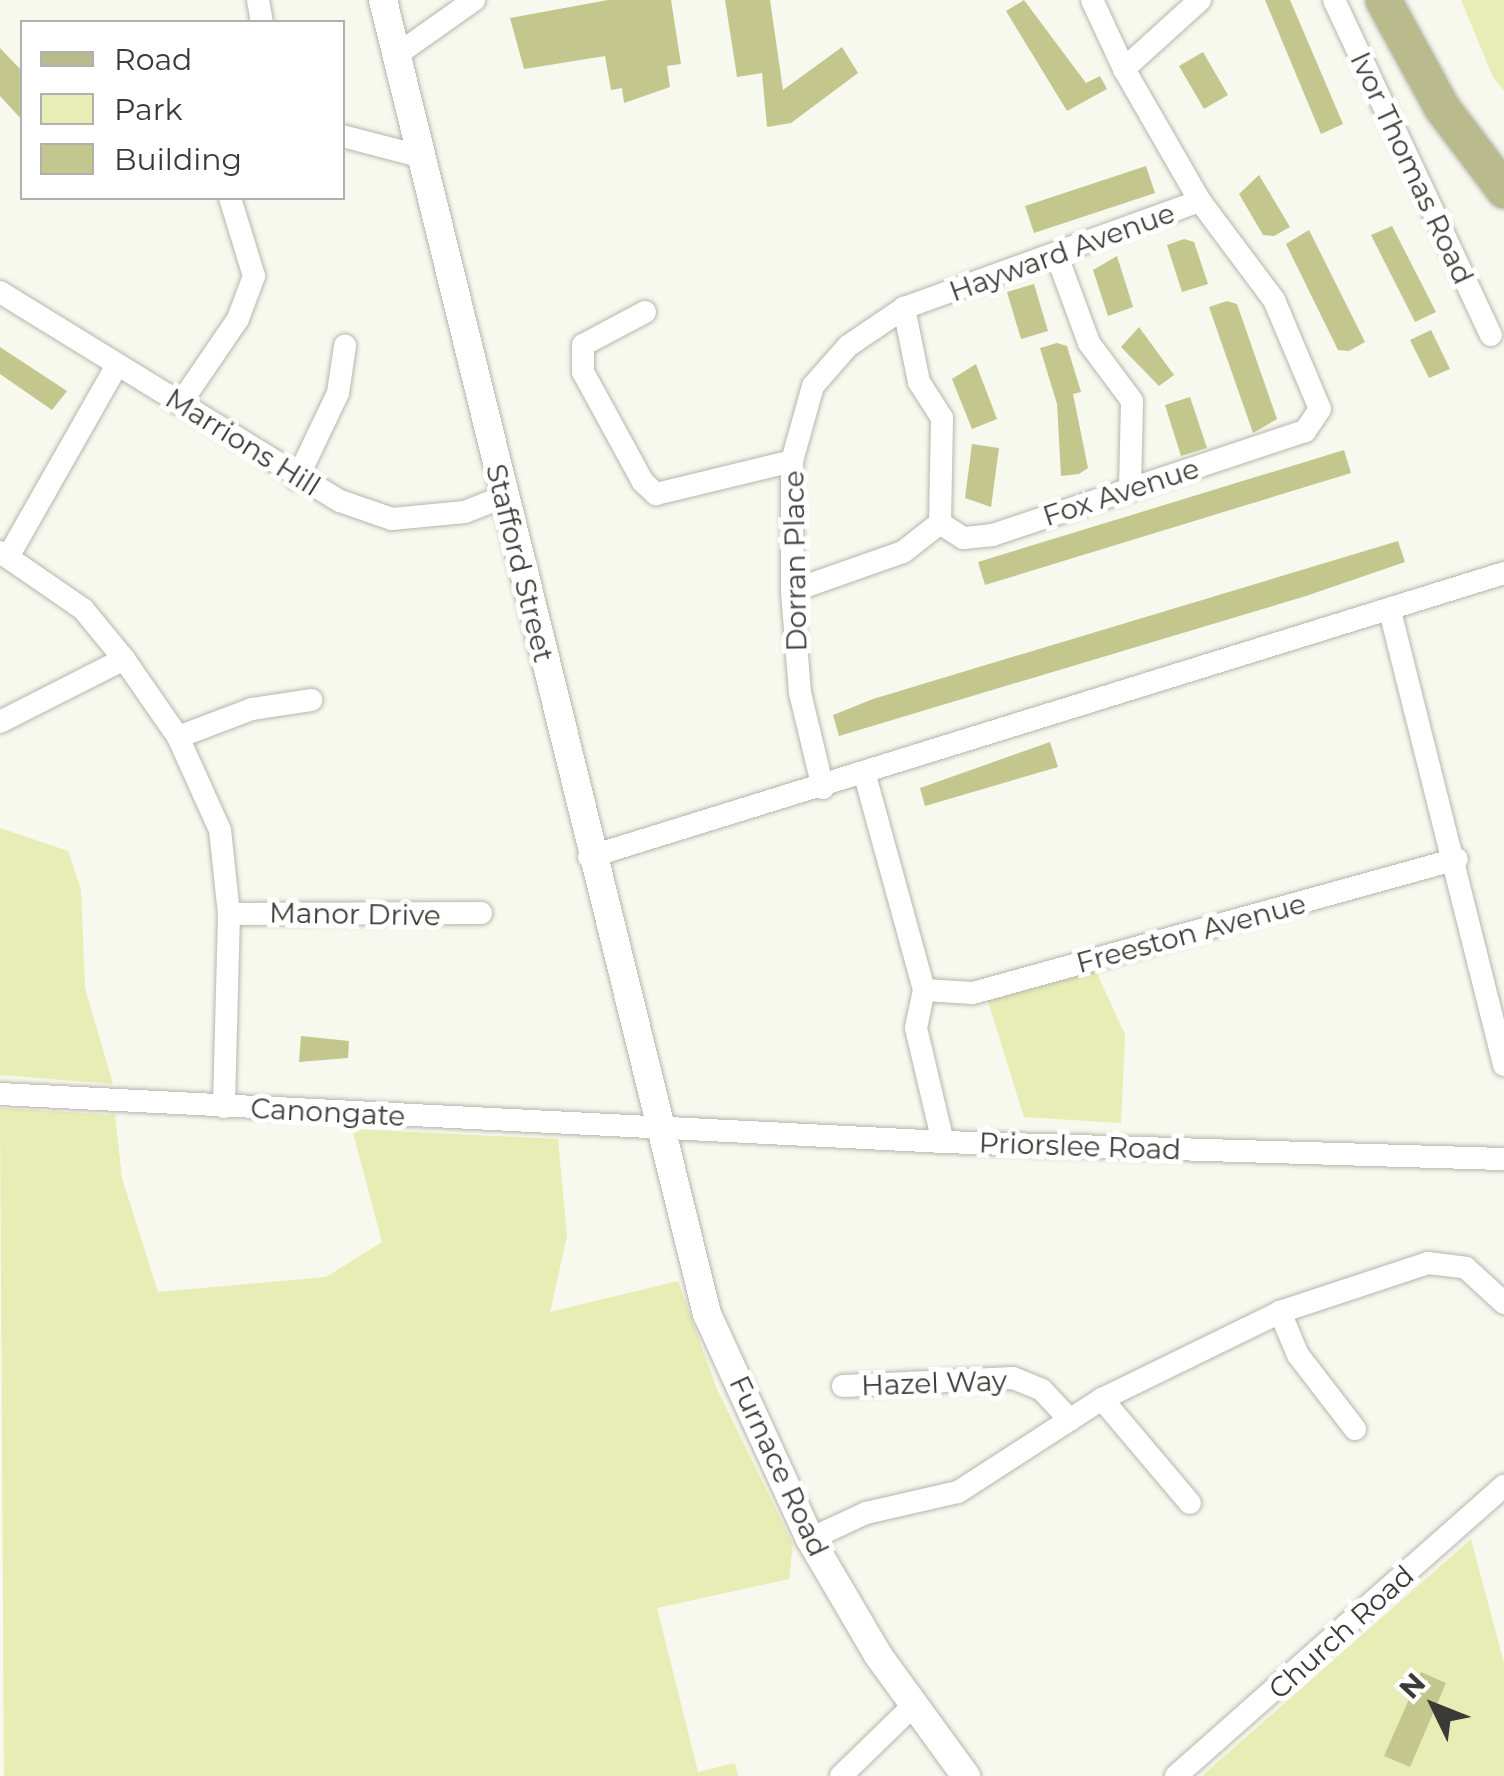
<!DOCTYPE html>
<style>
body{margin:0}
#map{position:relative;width:1504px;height:1776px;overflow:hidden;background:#f7f8ee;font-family:Montserrat,sans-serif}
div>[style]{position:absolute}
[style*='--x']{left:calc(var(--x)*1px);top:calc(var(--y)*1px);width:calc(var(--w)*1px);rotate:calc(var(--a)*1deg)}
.green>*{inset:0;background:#e8ecb5}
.building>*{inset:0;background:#c3c78d}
.roads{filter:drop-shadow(0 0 2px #b5b6ac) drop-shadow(0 0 2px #b5b6ac)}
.minor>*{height:22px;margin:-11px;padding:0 11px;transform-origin:11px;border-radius:11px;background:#fff}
.tertiary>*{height:28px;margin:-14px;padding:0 14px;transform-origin:14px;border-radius:14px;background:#fff}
.primary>*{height:35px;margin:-17.5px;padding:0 17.5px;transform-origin:17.5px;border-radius:17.5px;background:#b9bb8c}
span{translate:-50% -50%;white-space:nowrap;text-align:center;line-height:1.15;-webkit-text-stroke:10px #fff;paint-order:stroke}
.street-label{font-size:28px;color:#3a3a36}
.legend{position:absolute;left:20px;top:20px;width:325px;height:180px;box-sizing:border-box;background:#fff;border:2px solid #b0b0af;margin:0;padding:12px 18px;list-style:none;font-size:30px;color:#3a3a36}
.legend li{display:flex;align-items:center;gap:20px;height:50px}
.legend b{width:50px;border:2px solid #b0b0af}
.north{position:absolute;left:1384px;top:1656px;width:100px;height:100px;-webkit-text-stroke:8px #fff;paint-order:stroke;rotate:313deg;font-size:28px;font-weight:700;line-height:40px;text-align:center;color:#3a3a36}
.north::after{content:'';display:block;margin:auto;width:35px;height:45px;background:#3a3a36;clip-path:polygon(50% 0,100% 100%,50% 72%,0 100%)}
</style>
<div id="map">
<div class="green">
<div style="clip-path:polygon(1461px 0,1504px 0,1504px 91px,1493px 77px)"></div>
<div style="clip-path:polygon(0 828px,68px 851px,81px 890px,85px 988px,113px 1084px,0 1075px)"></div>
<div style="clip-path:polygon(1096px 971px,1125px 1035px,1121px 1123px,1024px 1117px,988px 1001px)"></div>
<div style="clip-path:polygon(0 1108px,115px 1115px,122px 1178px,158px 1292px,326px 1277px,382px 1242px,352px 1129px,558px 1139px,567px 1236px,550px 1312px,678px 1281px,717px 1389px,793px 1544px,789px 1579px,657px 1608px,698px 1772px,735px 1763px,738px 1776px,4px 1776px)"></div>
<div style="clip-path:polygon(1471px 1539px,1504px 1663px,1504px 1776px,1202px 1776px)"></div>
</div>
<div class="building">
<div style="clip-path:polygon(608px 0,671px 0,681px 64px,667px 66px,670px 87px,624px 103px,622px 88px,611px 90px,605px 56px,524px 69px,510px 18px)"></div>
<div style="clip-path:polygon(725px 0,770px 0,783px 90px,842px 47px,858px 73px,791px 123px,767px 127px,762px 73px,737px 77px)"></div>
<div style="clip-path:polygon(1024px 0,1086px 83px,1100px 76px,1107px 89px,1067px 111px,1006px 11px)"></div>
<div style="clip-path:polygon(1265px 0,1290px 0,1343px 124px,1321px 134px)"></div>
<div style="clip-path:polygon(0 48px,22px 71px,22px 120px,0 96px)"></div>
<div style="clip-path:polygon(1203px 52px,1228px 95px,1204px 109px,1179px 66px)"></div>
<div style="clip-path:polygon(1146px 166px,1155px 193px,1034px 233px,1025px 206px)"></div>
<div style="clip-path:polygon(1259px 175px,1290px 227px,1274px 236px,1263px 235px,1239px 194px)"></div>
<div style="clip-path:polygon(1392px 226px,1436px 312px,1415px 322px,1371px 235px)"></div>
<div style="clip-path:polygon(1309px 230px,1365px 342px,1349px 351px,1338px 350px,1286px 244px)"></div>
<div style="clip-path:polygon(1184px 239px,1194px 242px,1208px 284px,1182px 292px,1167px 245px)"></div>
<div style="clip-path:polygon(1117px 256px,1133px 307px,1108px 316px,1093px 270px)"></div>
<div style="clip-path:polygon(1034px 284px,1048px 331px,1021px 339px,1007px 292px)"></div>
<div style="clip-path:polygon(1227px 301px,1237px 304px,1277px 419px,1253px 433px,1209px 307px)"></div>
<div style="clip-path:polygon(1139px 327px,1174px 375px,1159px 386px,1121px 347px)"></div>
<div style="clip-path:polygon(1431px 330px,1450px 369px,1429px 378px,1410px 340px)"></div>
<div style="clip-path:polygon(1057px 343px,1067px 346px,1081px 392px,1073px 394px,1088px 468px,1079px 474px,1061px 476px,1057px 404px,1040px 348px)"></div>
<div style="clip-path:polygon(0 347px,67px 391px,52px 410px,0 374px)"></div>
<div style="clip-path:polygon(976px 364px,997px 419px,972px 429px,952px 379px)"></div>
<div style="clip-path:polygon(1190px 397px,1207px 448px,1181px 456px,1165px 405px)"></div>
<div style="clip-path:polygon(972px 444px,999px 448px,991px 507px,965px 498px)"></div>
<div style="clip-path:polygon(1344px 450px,1351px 473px,985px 585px,978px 562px)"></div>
<div style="clip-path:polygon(1398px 541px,1405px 562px,1306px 596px,839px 736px,833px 715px,873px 699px)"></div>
<div style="clip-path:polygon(1050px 742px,1058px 767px,925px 806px,920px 788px)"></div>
<div style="clip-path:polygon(301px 1036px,349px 1041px,348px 1058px,299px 1062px)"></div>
<div style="clip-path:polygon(1421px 1672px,1446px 1683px,1410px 1767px,1384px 1756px)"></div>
</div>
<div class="roads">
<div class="minor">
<div style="--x:258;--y:0;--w:22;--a:80"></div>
<div style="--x:1092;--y:0;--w:76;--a:65.1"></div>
<div style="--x:1200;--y:0;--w:103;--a:137.8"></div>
<div style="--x:1124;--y:69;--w:152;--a:60.1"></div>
<div style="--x:1334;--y:0;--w:370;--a:64.9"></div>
<div style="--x:395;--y:56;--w:97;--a:-35.3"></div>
<div style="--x:342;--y:136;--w:80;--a:14.6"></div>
<div style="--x:1058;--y:259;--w:90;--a:69.7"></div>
<div style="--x:1089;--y:343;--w:72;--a:53.4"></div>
<div style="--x:1132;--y:401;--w:89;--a:91.3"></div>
<div style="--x:0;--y:292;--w:399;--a:31.6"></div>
<div style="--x:340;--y:501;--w:55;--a:19.1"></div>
<div style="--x:392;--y:519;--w:73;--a:-5.5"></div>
<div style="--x:465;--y:512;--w:43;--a:-21.8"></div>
<div style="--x:645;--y:312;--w:70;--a:152"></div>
<div style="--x:583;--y:345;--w:27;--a:90"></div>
<div style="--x:583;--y:372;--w:125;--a:61.4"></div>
<div style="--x:643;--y:482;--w:18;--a:43"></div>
<div style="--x:656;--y:494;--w:140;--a:-13.6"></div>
<div style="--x:180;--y:404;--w:103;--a:-55.7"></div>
<div style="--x:238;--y:319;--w:46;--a:-69.6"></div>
<div style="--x:254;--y:276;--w:82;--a:-107.1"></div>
<div style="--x:297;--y:479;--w:95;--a:-64.5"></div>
<div style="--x:338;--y:393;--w:48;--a:-81.5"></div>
<div style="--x:0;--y:552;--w:101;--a:34.5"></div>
<div style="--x:83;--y:609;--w:65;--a:50.6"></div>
<div style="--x:124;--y:659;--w:95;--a:55.3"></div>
<div style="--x:178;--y:737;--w:102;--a:65.7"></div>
<div style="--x:220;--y:830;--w:84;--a:83.9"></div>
<div style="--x:229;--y:914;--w:193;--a:91.5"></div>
<div style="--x:8;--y:557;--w:221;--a:-60.4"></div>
<div style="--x:792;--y:591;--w:118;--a:-19.4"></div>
<div style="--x:903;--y:552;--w:47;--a:-38.1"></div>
<div style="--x:940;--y:523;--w:105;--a:-88.9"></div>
<div style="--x:942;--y:418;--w:43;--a:-122.6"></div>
<div style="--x:919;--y:382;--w:76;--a:-101.5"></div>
<div style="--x:1391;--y:615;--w:464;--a:75.9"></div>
<div style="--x:0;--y:722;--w:139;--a:-26.9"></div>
<div style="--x:178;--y:737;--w:79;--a:-20.7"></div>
<div style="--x:252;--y:709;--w:60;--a:-8.7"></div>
<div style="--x:864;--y:772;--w:226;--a:74.6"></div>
<div style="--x:924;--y:990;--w:39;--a:102"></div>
<div style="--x:916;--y:1028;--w:117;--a:76.7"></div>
<div style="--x:823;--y:788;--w:98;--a:-103.6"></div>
<div style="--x:800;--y:693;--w:102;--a:-94.5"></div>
<div style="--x:792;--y:591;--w:130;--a:-90"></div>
<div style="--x:792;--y:461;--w:78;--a:-74.4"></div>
<div style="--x:813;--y:386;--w:53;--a:-48.8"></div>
<div style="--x:848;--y:346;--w:68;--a:-34.2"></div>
<div style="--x:904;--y:308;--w:315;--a:-19.9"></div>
<div style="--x:1200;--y:201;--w:124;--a:53.2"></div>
<div style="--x:1274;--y:300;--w:118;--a:67.1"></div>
<div style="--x:1320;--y:409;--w:27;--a:124"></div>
<div style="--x:1305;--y:431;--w:329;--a:161.6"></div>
<div style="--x:993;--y:535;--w:30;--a:174"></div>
<div style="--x:963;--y:538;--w:27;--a:-147"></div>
<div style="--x:589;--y:857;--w:958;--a:-17.24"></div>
<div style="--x:229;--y:914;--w:252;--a:-0.2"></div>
<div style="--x:924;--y:990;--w:49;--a:3.5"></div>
<div style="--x:973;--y:993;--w:502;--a:-15.48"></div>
<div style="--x:0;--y:1094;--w:944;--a:2.91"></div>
<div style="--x:943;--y:1142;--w:561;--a:1.74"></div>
<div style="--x:843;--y:1386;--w:170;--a:-2.7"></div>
<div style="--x:1013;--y:1378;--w:31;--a:22"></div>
<div style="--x:1042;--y:1390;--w:41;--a:47"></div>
<div style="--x:1102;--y:1399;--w:136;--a:49.8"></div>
<div style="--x:1355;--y:1429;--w:93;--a:-127.6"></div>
<div style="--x:1298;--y:1355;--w:47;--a:-112.7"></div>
<div style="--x:1280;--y:1312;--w:156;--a:-18.3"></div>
<div style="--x:1428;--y:1263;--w:38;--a:7"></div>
<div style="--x:1466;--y:1268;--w:52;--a:42.6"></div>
<div style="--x:810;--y:1539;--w:62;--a:-24.9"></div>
<div style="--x:866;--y:1513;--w:94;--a:-12.9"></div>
<div style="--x:958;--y:1492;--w:171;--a:-32.9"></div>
<div style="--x:1102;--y:1399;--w:198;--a:-26"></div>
<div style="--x:841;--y:1776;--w:102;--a:-44.2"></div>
<div style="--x:1176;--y:1776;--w:438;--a:-41.5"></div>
</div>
<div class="tertiary">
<div style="--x:383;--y:0;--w:1353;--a:76.15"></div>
<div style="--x:707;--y:1314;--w:247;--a:65.4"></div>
<div style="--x:810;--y:1539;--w:134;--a:59.6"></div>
<div style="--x:878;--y:1655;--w:150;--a:54"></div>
</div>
<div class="primary">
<div style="--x:1383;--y:0;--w:123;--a:61.4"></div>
<div style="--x:1442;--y:108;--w:103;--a:52.9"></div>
</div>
</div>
<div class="street-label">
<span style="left:1412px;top:168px;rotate:65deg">Ivor Thomas Road</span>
<span style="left:1062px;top:252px;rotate:-20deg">Hayward Avenue</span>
<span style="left:243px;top:442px;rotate:32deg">Marrions Hill</span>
<span style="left:1121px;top:492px;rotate:-18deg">Fox Avenue</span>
<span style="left:795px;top:561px;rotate:-91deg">Dorran Place</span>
<span style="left:520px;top:563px;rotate:76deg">Stafford Street</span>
<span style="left:355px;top:914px;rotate:1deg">Manor Drive</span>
<span style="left:1191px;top:933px;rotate:-15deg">Freeston Avenue</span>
<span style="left:328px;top:1112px;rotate:3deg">Canongate</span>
<span style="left:1080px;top:1146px;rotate:2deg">Priorslee Road</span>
<span style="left:934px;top:1383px;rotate:-2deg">Hazel Way</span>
<span style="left:779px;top:1466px;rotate:65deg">Furnace Road</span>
<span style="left:1341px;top:1632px;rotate:-42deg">Church Road</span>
</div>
<ul class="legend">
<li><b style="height:12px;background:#b9bb8c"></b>Road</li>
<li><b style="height:28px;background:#e8ecb5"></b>Park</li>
<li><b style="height:28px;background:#c3c78d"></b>Building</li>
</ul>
<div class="north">N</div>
</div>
